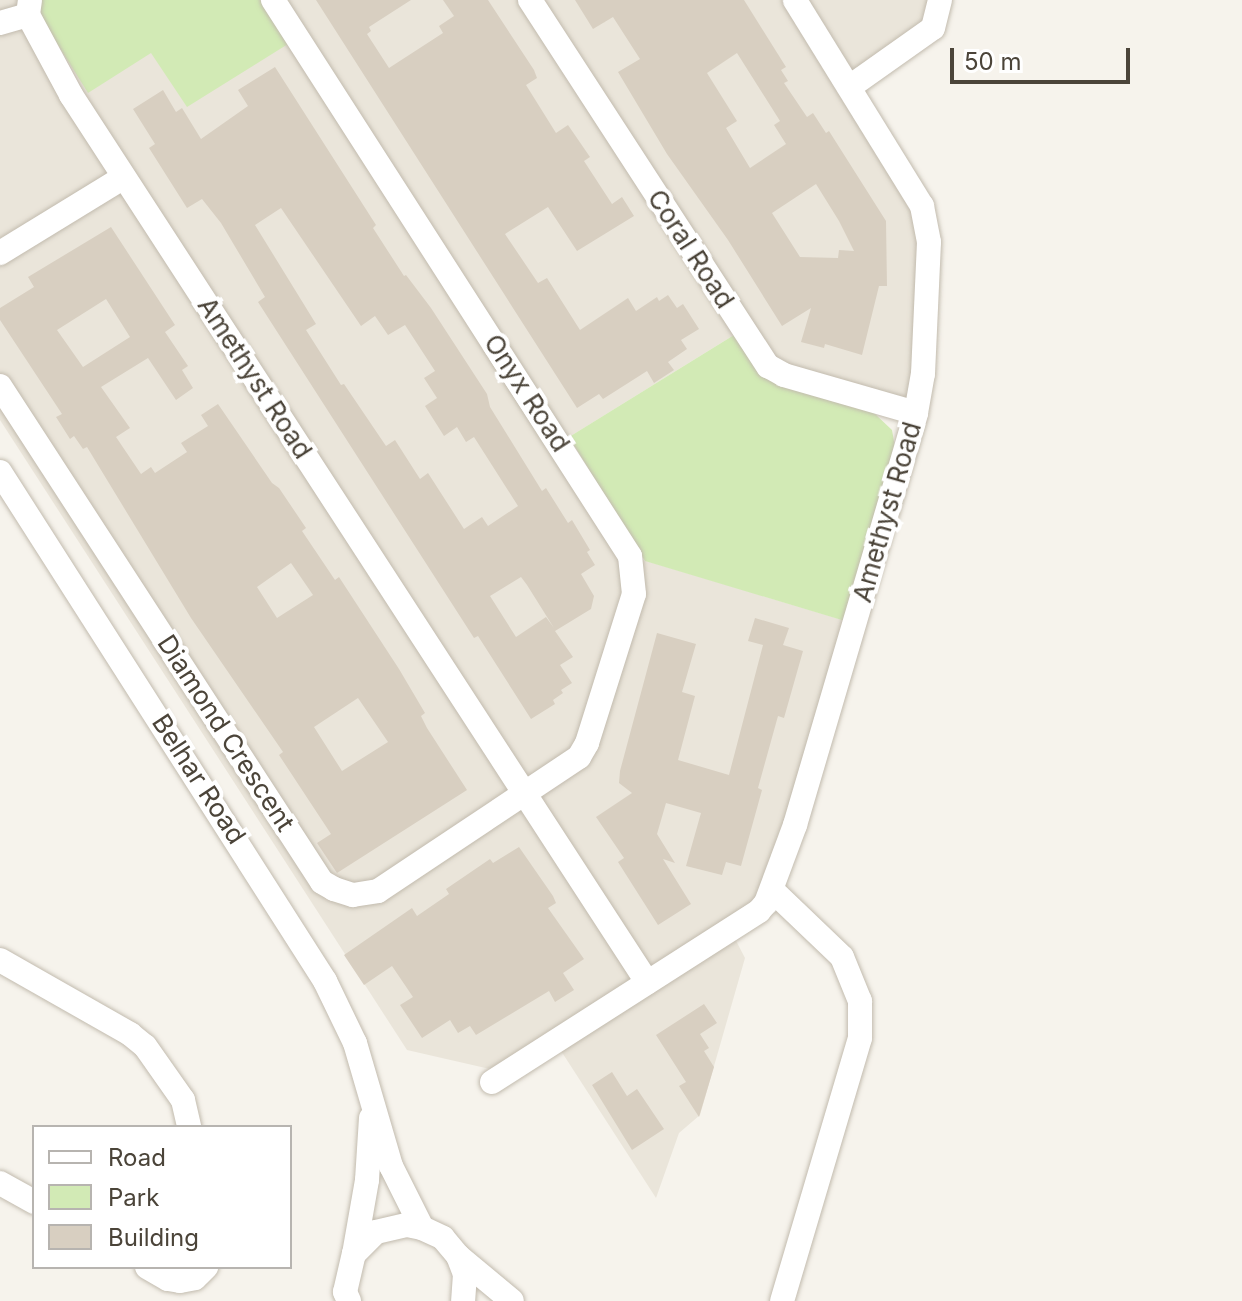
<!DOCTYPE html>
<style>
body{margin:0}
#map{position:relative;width:1242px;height:1301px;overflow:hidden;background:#f6f3ec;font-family:Inter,sans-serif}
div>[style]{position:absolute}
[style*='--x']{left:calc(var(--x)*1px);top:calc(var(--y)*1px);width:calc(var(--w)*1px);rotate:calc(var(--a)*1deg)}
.residential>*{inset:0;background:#eae5da}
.green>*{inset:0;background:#d2eab5}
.building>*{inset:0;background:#d8cfc1}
.roads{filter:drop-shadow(0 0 2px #c2bbae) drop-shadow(0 0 2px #c2bbae)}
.street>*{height:24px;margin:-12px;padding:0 12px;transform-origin:12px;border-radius:12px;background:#fff}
span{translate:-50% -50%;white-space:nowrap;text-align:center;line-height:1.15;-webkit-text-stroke:8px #fff;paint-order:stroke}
.street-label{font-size:26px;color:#4b4439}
.legend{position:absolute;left:32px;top:1125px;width:260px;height:144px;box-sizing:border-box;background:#fff;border:2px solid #b7b4b0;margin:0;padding:10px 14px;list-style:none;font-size:24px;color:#4b4439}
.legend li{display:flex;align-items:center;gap:16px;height:40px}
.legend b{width:40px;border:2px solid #b7b4b0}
.scale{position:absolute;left:950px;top:48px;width:180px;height:36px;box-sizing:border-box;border:4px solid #4b4439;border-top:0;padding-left:10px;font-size:24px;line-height:28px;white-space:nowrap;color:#4b4439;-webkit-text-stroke:6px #fff;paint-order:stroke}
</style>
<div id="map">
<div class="residential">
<div style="clip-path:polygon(0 0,937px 0,932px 27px,848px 85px,920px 207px,914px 414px,784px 376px,742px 330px,561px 442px,633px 557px,856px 624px,774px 891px,731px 931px,745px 958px,700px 1115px,679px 1133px,656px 1198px,554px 1040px,503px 1072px,407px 1050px,0 420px)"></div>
</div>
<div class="green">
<div style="clip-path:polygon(38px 0,260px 0,288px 44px,187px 107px,151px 53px,88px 93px,43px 21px)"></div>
<div style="clip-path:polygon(734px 335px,757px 370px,874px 413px,892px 430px,895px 447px,845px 621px,645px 561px,569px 437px)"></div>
</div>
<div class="building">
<div style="clip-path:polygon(316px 0,411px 0,369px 27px,371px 31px,367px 34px,389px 68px,443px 33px,439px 26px,454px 16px,443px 0,488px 0,534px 70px,537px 78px,526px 85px,556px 133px,568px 125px,590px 157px,584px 161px,612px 204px,622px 197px,634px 216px,577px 251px,548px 207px,505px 234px,538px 283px,547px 278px,580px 330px,628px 298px,636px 311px,657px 297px,659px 301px,668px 295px,677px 308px,683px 304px,699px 329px,681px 340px,687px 349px,668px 362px,674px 370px,654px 383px,647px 371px,603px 399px,599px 394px,577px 408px)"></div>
<div style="clip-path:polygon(evenodd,575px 0,744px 0,786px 67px,781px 70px,788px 81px,784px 83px,807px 117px,813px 113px,826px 133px,829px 131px,886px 221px,887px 286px,879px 286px,862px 355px,825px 344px,824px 348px,801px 342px,811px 308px,782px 326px,728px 240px,667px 154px,618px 72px,640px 59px,613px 17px,593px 29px,575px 0,737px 53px,780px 121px,774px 125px,786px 144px,750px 168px,726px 128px,737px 121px,707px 73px,737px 53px,575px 0,816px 184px,839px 221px,854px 251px,839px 250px,838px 258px,800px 257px,772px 213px,816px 184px)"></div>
<div style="clip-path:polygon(evenodd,275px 67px,376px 225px,373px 228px,404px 276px,406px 275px,431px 308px,487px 394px,490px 407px,542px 491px,546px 488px,568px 523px,572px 520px,590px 550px,587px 552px,595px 565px,581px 574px,594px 596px,591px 609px,555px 631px,573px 657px,560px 665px,572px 683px,561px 690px,563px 693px,553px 700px,555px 704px,531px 719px,478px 636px,474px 638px,258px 302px,265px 297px,221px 223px,202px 199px,187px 208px,149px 148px,155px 144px,133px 109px,163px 90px,176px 112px,182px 108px,201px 139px,248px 106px,238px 90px,275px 67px,281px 208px,361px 326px,375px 316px,388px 335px,405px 325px,435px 371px,424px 378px,437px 398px,425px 406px,444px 436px,457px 427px,466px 442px,474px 437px,518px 506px,488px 526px,482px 517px,464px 529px,428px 473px,420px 479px,395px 440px,386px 446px,344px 384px,341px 385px,306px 330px,316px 324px,255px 225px,281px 208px,275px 67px,521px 577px,527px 585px,554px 628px,546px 617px,516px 637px,490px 596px,521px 577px)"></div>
<div style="clip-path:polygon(evenodd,111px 227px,175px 325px,165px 332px,188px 366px,182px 370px,193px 388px,176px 400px,148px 358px,101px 387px,130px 428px,116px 437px,141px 474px,151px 467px,155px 473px,187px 452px,181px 443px,208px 426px,201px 415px,218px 404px,272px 483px,279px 488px,306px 528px,302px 531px,335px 580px,339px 577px,399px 669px,425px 713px,421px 716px,427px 728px,467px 790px,337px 873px,317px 843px,331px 834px,279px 755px,283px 752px,191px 618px,87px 447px,83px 449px,74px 436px,70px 439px,56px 417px,62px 414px,0 320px,0 308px,34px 287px,28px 277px,111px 227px,106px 299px,130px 337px,83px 367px,57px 330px,106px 299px,111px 227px,291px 563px,313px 595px,277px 618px,257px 587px,291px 563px,111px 227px,358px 698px,388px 742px,342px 771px,314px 727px,358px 698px)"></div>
<div style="clip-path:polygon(755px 618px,789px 628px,783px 645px,803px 651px,784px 718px,778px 716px,758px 788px,762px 790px,741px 866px,726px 862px,722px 875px,686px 866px,701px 813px,666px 803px,657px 834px,675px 863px,663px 859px,691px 904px,658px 925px,618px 862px,624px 858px,596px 817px,632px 793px,619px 783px,620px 771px,657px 633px,696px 644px,682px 692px,695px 696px,678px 760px,729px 775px,763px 645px,748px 641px)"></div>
<div style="clip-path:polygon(519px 847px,553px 896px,556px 903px,548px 908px,584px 959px,563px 973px,574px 990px,555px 1002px,549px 991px,476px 1035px,470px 1026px,458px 1033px,450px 1020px,422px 1038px,400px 1005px,413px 997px,392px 966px,364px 985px,344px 955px,412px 908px,417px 916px,449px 894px,446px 889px,490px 859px,493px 863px)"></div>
<div style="clip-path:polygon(704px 1004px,717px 1023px,700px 1034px,709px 1048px,704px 1051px,714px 1067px,699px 1117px,679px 1086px,686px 1082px,656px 1035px)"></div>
<div style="clip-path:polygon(612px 1072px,627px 1096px,637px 1089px,664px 1129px,632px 1150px,592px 1085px)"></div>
</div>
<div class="roads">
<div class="street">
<div style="--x:30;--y:0;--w:15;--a:98"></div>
<div style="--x:28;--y:15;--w:91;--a:61.7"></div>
<div style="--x:71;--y:95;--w:1058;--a:57"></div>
<div style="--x:530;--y:0;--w:437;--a:57"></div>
<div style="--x:768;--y:366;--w:18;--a:29"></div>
<div style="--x:784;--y:375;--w:137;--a:16.1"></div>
<div style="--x:0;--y:23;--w:29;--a:-16"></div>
<div style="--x:851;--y:86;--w:100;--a:-35.3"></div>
<div style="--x:933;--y:28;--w:29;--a:-76"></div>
<div style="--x:0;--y:253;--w:145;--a:-31.5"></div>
<div style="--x:0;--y:386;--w:591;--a:57.01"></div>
<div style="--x:322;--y:882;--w:14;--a:30"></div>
<div style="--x:334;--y:889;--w:20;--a:18"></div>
<div style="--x:353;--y:895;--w:25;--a:-9"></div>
<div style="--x:378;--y:891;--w:242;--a:-33.7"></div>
<div style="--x:579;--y:757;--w:16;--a:-60"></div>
<div style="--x:587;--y:743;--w:156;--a:-72.5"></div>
<div style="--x:634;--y:594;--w:38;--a:-96"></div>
<div style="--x:630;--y:556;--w:661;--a:-122.7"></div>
<div style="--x:0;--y:472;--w:604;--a:57.44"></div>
<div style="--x:325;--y:981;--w:69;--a:64.2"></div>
<div style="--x:355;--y:1043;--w:128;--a:73.7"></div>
<div style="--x:391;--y:1166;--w:69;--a:63.4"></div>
<div style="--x:773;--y:891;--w:95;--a:43.7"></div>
<div style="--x:842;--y:957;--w:48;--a:67.8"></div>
<div style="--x:860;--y:1001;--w:37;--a:90"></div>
<div style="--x:860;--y:1038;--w:274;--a:106.5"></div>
<div style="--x:0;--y:960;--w:150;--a:29.6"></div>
<div style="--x:130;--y:1034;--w:19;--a:39"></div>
<div style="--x:145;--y:1046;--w:66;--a:54.9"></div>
<div style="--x:183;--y:1100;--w:28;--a:77"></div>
<div style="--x:492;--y:1082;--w:317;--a:-32.6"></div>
<div style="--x:759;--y:911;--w:11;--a:-49"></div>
<div style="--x:766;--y:903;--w:83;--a:-69.6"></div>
<div style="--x:795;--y:825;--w:429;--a:-73.6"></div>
<div style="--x:916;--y:413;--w:40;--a:-80"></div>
<div style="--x:923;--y:374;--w:132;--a:-87.4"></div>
<div style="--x:929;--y:242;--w:37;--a:-101"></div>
<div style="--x:922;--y:206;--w:242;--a:-121.7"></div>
<div style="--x:0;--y:1183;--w:39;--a:29"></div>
<div style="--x:354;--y:1254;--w:75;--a:-80"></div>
<div style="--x:367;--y:1180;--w:62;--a:-86.3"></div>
<div style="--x:458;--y:1256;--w:70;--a:39.8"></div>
<div style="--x:147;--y:1267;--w:24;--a:30"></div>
<div style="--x:168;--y:1279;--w:12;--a:9"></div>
<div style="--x:180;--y:1281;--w:15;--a:-11"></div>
<div style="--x:195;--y:1278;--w:16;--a:-45"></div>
<div style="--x:349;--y:1301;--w:10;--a:-114"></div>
<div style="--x:345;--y:1292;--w:39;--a:-77"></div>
<div style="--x:354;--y:1254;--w:31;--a:-45"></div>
<div style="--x:376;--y:1232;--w:32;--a:-13"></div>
<div style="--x:407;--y:1225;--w:15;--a:11"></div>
<div style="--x:422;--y:1228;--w:23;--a:25"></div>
<div style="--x:443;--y:1238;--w:23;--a:50"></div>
<div style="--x:458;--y:1256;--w:19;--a:69"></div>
<div style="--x:465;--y:1274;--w:27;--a:94"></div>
</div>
</div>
<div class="street-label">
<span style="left:691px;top:249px;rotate:57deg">Coral Road</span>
<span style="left:255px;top:378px;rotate:57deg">Amethyst Road</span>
<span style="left:527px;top:393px;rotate:57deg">Onyx Road</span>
<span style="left:887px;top:512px;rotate:-74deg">Amethyst Road</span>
<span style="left:226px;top:733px;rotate:57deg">Diamond Crescent</span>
<span style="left:199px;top:779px;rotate:57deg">Belhar Road</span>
</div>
<ul class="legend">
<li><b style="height:10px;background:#fff"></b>Road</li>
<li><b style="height:22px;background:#d2eab5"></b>Park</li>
<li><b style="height:22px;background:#d8cfc1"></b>Building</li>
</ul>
<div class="scale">50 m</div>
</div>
